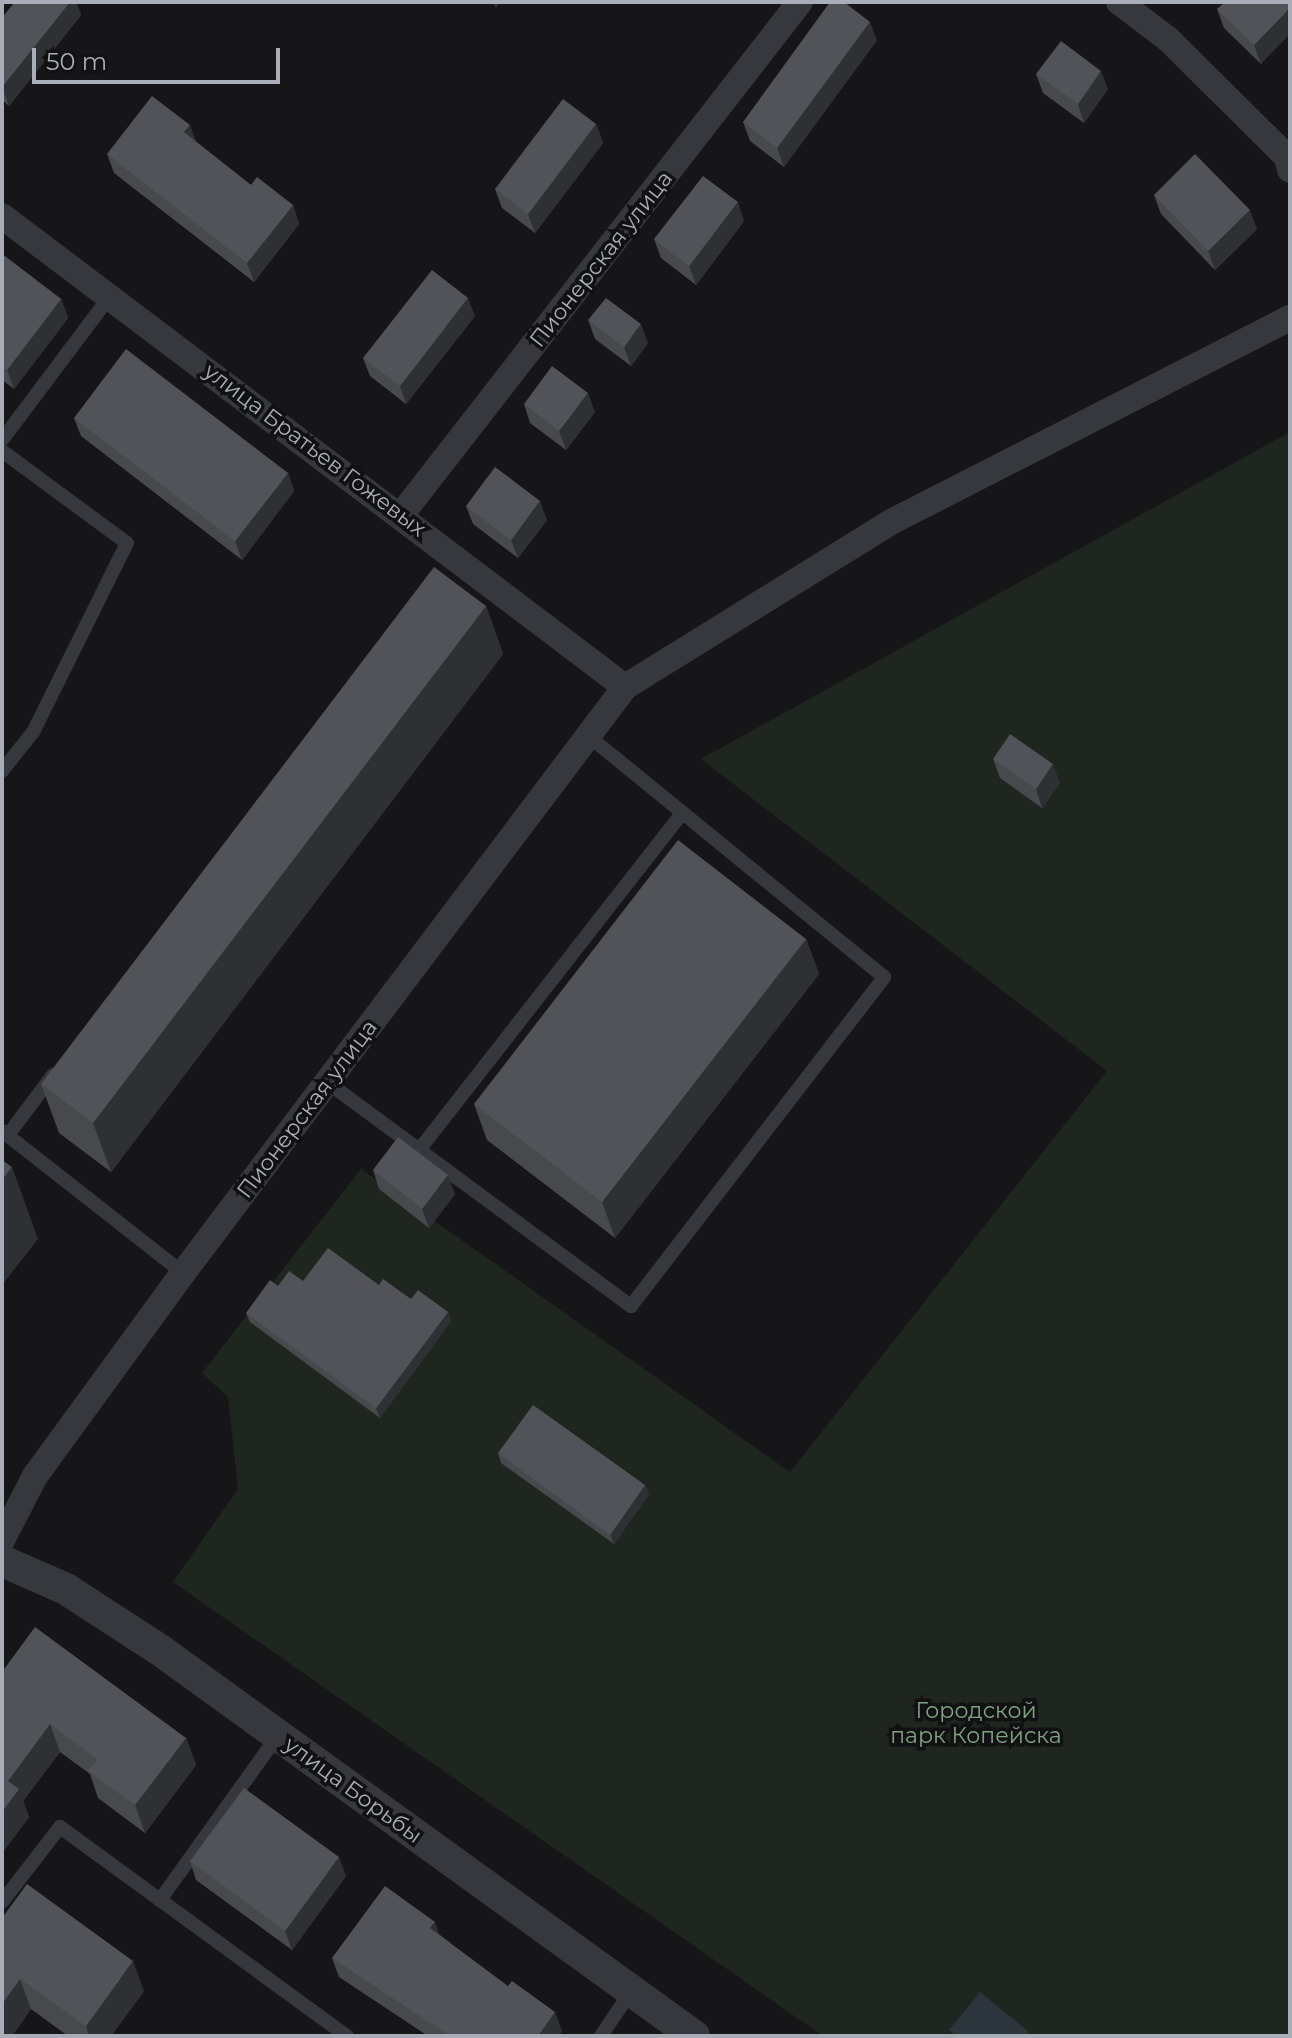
<!DOCTYPE html>
<meta charset="utf-8">
<style>
body{margin:0}
#map{position:relative;width:1292px;height:2038px;overflow:hidden;background:#161618;font-family:Montserrat,sans-serif}
div>[style]{position:absolute}
[style*='--x']{left:calc(var(--x)*1px);top:calc(var(--y)*1px);width:calc(var(--w)*1px);rotate:calc(var(--a)*1deg)}
.green>*{inset:0;background:#1e261f}
.water>*{inset:0;background:#2c353c}
.service>*{height:14px;margin:-7px;padding:0 7px;transform-origin:7px;border-radius:7px;background:#37383d}
.minor>*{height:26px;margin:-13px;padding:0 13px;transform-origin:13px;border-radius:13px;background:#37383d}
.tertiary>*{height:32px;margin:-16px;padding:0 16px;transform-origin:16px;border-radius:16px;background:#37383d}
.wall>*{inset:0;background:#47494d}
.shaded-wall>*{inset:0;background:#2f3033}
.building>*{inset:0;background:#525359}
span{translate:-50% -50%;white-space:nowrap;text-align:center;line-height:1.15;-webkit-text-stroke:7px #111113;paint-order:stroke}
.street-label{font-size:22px;color:#a8adb8}
.park-label{font-size:22px;color:#7fa381}
.frame{position:absolute;inset:0;border:4px solid #a8adb8;pointer-events:none}
.scale{position:absolute;left:32px;top:48px;width:248px;height:36px;box-sizing:border-box;border:4px solid #a8adb8;border-top:0;padding-left:10px;font-size:24px;line-height:28px;white-space:nowrap;color:#a8adb8;-webkit-text-stroke:6px #111113;paint-order:stroke}
</style>
<div id="map">
<div class="green">
<div style="clip-path:polygon(1290px 432px,1290px 2036px,823px 2036px,173px 1582px,238px 1489px,228px 1397px,202px 1373px,361px 1169px,790px 1472px,1107px 1071px,701px 759px)"></div>
</div>
<div class="water">
<div style="clip-path:polygon(980px 1992px,1029px 2032px,1025px 2036px,956px 2036px,949px 2030px)"></div>
</div>
<div class="service">
<div style="--x:2;--y:440;--w:181;--a:-53.1"></div>
<div style="--x:2;--y:451;--w:155;--a:36.4"></div>
<div style="--x:127;--y:543;--w:211;--a:116.4"></div>
<div style="--x:33;--y:732;--w:50;--a:128.5"></div>
<div style="--x:327;--y:1082;--w:378;--a:36.4"></div>
<div style="--x:631;--y:1306;--w:415;--a:-52.4"></div>
<div style="--x:884;--y:977;--w:382;--a:-140.8"></div>
<div style="--x:2;--y:1131;--w:230;--a:38.1"></div>
<div style="--x:8;--y:1135;--w:75;--a:-53.1"></div>
<div style="--x:419;--y:1150;--w:427;--a:-52"></div>
<div style="--x:160;--y:1900;--w:203;--a:-54.4"></div>
<div style="--x:2;--y:1902;--w:95;--a:-52.3"></div>
<div style="--x:60;--y:1827;--w:355;--a:36.1"></div>
<div style="--x:601;--y:2036;--w:54;--a:-56.3"></div>
</div>
<div class="minor">
<div style="--x:1119;--y:2;--w:61;--a:37.1"></div>
<div style="--x:1168;--y:39;--w:168;--a:44.8"></div>
<div style="--x:1287;--y:157;--w:13;--a:77"></div>
<div style="--x:2;--y:216;--w:781;--a:37.09"></div>
<div style="--x:401;--y:515;--w:650;--a:-52.13"></div>
<div style="--x:2;--y:1540;--w:72;--a:-62.7"></div>
<div style="--x:35;--y:1476;--w:251;--a:-53.9"></div>
<div style="--x:183;--y:1273;--w:734;--a:-52.97"></div>
<div style="--x:625;--y:687;--w:313;--a:-31.8"></div>
<div style="--x:891;--y:522;--w:448;--a:-27.1"></div>
</div>
<div class="tertiary">
<div style="--x:2;--y:1561;--w:70;--a:23.6"></div>
<div style="--x:66;--y:1589;--w:112;--a:33"></div>
<div style="--x:160;--y:1650;--w:659;--a:35.86"></div>
</div>
<div class="wall">
<div style="clip-path:polygon(15px 2px,76px 2px,81px 15px,9px 106px,2px 100px,2px 18px)"></div>
<div style="clip-path:polygon(1290px 2px,1261px 64px,1224px 28px,1217px 9px)"></div>
<div style="clip-path:polygon(877px 40px,784px 167px,750px 141px,743px 122px)"></div>
<div style="clip-path:polygon(1036px 74px,1108px 89px,1084px 123px,1043px 93px)"></div>
<div style="clip-path:polygon(596px 124px,603px 143px,535px 233px,502px 208px,495px 189px)"></div>
<div style="clip-path:polygon(196px 142px,251px 185px,293px 205px,299px 224px,254px 282px,114px 173px,107px 154px)"></div>
<div style="clip-path:polygon(1154px 195px,1257px 229px,1215px 270px,1161px 214px)"></div>
<div style="clip-path:polygon(744px 221px,696px 285px,661px 258px,654px 239px)"></div>
<div style="clip-path:polygon(2px 254px,61px 299px,68px 318px,14px 389px,2px 380px)"></div>
<div style="clip-path:polygon(475px 316px,406px 404px,370px 376px,363px 358px)"></div>
<div style="clip-path:polygon(588px 320px,648px 343px,631px 366px,595px 339px)"></div>
<div style="clip-path:polygon(524px 404px,595px 412px,566px 450px,530px 423px)"></div>
<div style="clip-path:polygon(74px 418px,288px 473px,294px 491px,242px 560px,81px 436px)"></div>
<div style="clip-path:polygon(466px 506px,547px 520px,518px 558px,473px 524px)"></div>
<div style="clip-path:polygon(486px 606px,503px 654px,111px 1172px,59px 1133px,41px 1084px)"></div>
<div style="clip-path:polygon(993px 759px,1060px 783px,1042px 808px,1000px 778px)"></div>
<div style="clip-path:polygon(806px 939px,819px 974px,615px 1238px,487px 1140px,474px 1104px)"></div>
<div style="clip-path:polygon(373px 1170px,455px 1194px,429px 1228px,379px 1189px)"></div>
<div style="clip-path:polygon(303px 1281px,379px 1285px,411px 1299px,448px 1312px,451px 1321px,380px 1418px,250px 1322px,246px 1313px,278px 1286px)"></div>
<div style="clip-path:polygon(498px 1453px,645px 1485px,649px 1494px,614px 1544px,501px 1463px)"></div>
<div style="clip-path:polygon(2px 1672px,186px 1738px,196px 1765px,145px 1833px,98px 1798px,90px 1774px,60px 1752px,23px 1801px,29px 1817px,2px 1853px)"></div>
<div style="clip-path:polygon(190px 1861px,346px 1876px,292px 1950px,196px 1880px)"></div>
<div style="clip-path:polygon(2px 1918px,144px 1991px,111px 2036px,68px 2036px,31px 2009px,12px 2036px,2px 2036px)"></div>
<div style="clip-path:polygon(440px 1935px,562px 2031px,558px 2036px,428px 2036px,339px 1977px,332px 1958px)"></div>
</div>
<div class="shaded-wall">
<div style="clip-path:polygon(70px 2px,76px 2px,81px 15px,9px 106px,2px 87px)"></div>
<div style="clip-path:polygon(493px 2px,500px 2px,496px 8px)"></div>
<div style="clip-path:polygon(1290px 8px,1290px 34px,1261px 64px,1254px 45px)"></div>
<div style="clip-path:polygon(870px 22px,877px 40px,784px 167px,777px 148px)"></div>
<div style="clip-path:polygon(1101px 71px,1108px 89px,1084px 123px,1078px 104px)"></div>
<div style="clip-path:polygon(596px 124px,603px 143px,535px 233px,528px 214px)"></div>
<div style="clip-path:polygon(190px 125px,197px 144px,184px 132px)"></div>
<div style="clip-path:polygon(738px 202px,744px 221px,696px 285px,689px 266px)"></div>
<div style="clip-path:polygon(293px 205px,299px 224px,254px 282px,247px 263px)"></div>
<div style="clip-path:polygon(1250px 210px,1257px 229px,1215px 270px,1208px 251px)"></div>
<div style="clip-path:polygon(468px 298px,475px 316px,406px 404px,400px 386px)"></div>
<div style="clip-path:polygon(61px 299px,68px 318px,14px 389px,7px 370px)"></div>
<div style="clip-path:polygon(641px 324px,648px 343px,631px 366px,624px 347px)"></div>
<div style="clip-path:polygon(588px 393px,595px 412px,566px 450px,559px 431px)"></div>
<div style="clip-path:polygon(288px 473px,294px 491px,242px 560px,235px 541px)"></div>
<div style="clip-path:polygon(540px 501px,547px 520px,518px 558px,511px 540px)"></div>
<div style="clip-path:polygon(486px 606px,503px 654px,111px 1172px,93px 1123px)"></div>
<div style="clip-path:polygon(1053px 764px,1060px 783px,1042px 808px,1036px 789px)"></div>
<div style="clip-path:polygon(806px 939px,819px 974px,615px 1238px,602px 1202px)"></div>
<div style="clip-path:polygon(12px 1167px,38px 1239px,2px 1285px,2px 1180px)"></div>
<div style="clip-path:polygon(448px 1175px,455px 1194px,429px 1228px,422px 1209px)"></div>
<div style="clip-path:polygon(448px 1312px,451px 1321px,380px 1418px,376px 1408px)"></div>
<div style="clip-path:polygon(645px 1485px,649px 1494px,614px 1544px,610px 1535px)"></div>
<div style="clip-path:polygon(50px 1724px,60px 1752px,23px 1801px,29px 1817px,2px 1853px,2px 1812px,8px 1781px)"></div>
<div style="clip-path:polygon(186px 1738px,196px 1765px,145px 1833px,135px 1805px)"></div>
<div style="clip-path:polygon(339px 1857px,346px 1876px,292px 1950px,285px 1931px)"></div>
<div style="clip-path:polygon(435px 1922px,442px 1941px,430px 1928px)"></div>
<div style="clip-path:polygon(133px 1961px,144px 1991px,111px 2036px,89px 2036px,86px 2026px)"></div>
<div style="clip-path:polygon(20px 1979px,31px 2009px,12px 2036px,2px 2036px,2px 2004px)"></div>
<div style="clip-path:polygon(555px 2012px,562px 2031px,558px 2036px,538px 2036px)"></div>
</div>
<div class="building">
<div style="clip-path:polygon(15px 2px,70px 2px,2px 87px,2px 18px)"></div>
<div style="clip-path:polygon(830px 2px,844px 2px,870px 22px,777px 148px,743px 122px)"></div>
<div style="clip-path:polygon(1225px 2px,1290px 2px,1290px 8px,1254px 45px,1217px 9px)"></div>
<div style="clip-path:polygon(1061px 41px,1101px 71px,1078px 104px,1036px 74px)"></div>
<div style="clip-path:polygon(152px 96px,190px 125px,184px 132px,251px 185px,257px 177px,293px 205px,247px 263px,107px 154px)"></div>
<div style="clip-path:polygon(563px 99px,596px 124px,528px 214px,495px 189px)"></div>
<div style="clip-path:polygon(1195px 154px,1250px 210px,1208px 251px,1154px 195px)"></div>
<div style="clip-path:polygon(703px 176px,738px 202px,689px 266px,654px 239px)"></div>
<div style="clip-path:polygon(2px 254px,61px 299px,7px 370px,2px 367px)"></div>
<div style="clip-path:polygon(432px 270px,468px 298px,400px 386px,363px 358px)"></div>
<div style="clip-path:polygon(606px 298px,641px 324px,624px 347px,588px 320px)"></div>
<div style="clip-path:polygon(126px 349px,288px 473px,235px 541px,74px 418px)"></div>
<div style="clip-path:polygon(552px 366px,588px 393px,559px 431px,524px 404px)"></div>
<div style="clip-path:polygon(495px 467px,540px 501px,511px 540px,466px 506px)"></div>
<div style="clip-path:polygon(434px 567px,486px 606px,93px 1123px,41px 1084px)"></div>
<div style="clip-path:polygon(1010px 734px,1053px 764px,1036px 789px,993px 759px)"></div>
<div style="clip-path:polygon(678px 840px,806px 939px,602px 1202px,474px 1104px)"></div>
<div style="clip-path:polygon(398px 1137px,448px 1175px,422px 1209px,373px 1170px)"></div>
<div style="clip-path:polygon(2px 1160px,12px 1167px,2px 1180px)"></div>
<div style="clip-path:polygon(328px 1248px,379px 1285px,383px 1279px,411px 1299px,418px 1290px,448px 1312px,376px 1408px,246px 1313px,270px 1280px,278px 1286px,289px 1271px,303px 1281px)"></div>
<div style="clip-path:polygon(533px 1405px,645px 1485px,610px 1535px,498px 1453px)"></div>
<div style="clip-path:polygon(35px 1627px,186px 1738px,135px 1805px,88px 1771px,97px 1759px,50px 1724px,8px 1781px,19px 1789px,2px 1812px,2px 1672px)"></div>
<div style="clip-path:polygon(244px 1788px,339px 1857px,285px 1931px,190px 1861px)"></div>
<div style="clip-path:polygon(27px 1884px,133px 1961px,86px 2026px,20px 1979px,2px 2004px,2px 1918px)"></div>
<div style="clip-path:polygon(385px 1886px,435px 1922px,430px 1928px,508px 1986px,512px 1981px,555px 2012px,538px 2036px,450px 2036px,332px 1958px)"></div>
</div>
<div class="street-label">
<span style="left:601px;top:259px;rotate:-52deg">Пионерская улица</span>
<span style="left:315px;top:450px;rotate:37deg">улица Братьев Гожевых</span>
<span style="left:307px;top:1109px;rotate:-53deg">Пионерская улица</span>
<span style="left:353px;top:1790px;rotate:36deg">улица Борьбы</span>
</div>
<div class="park-label">
<span style="left:976px;top:1723px">Городской<br>парк Копейска</span>
</div>
<div class="frame"></div>
<div class="scale">50 m</div>
</div>
